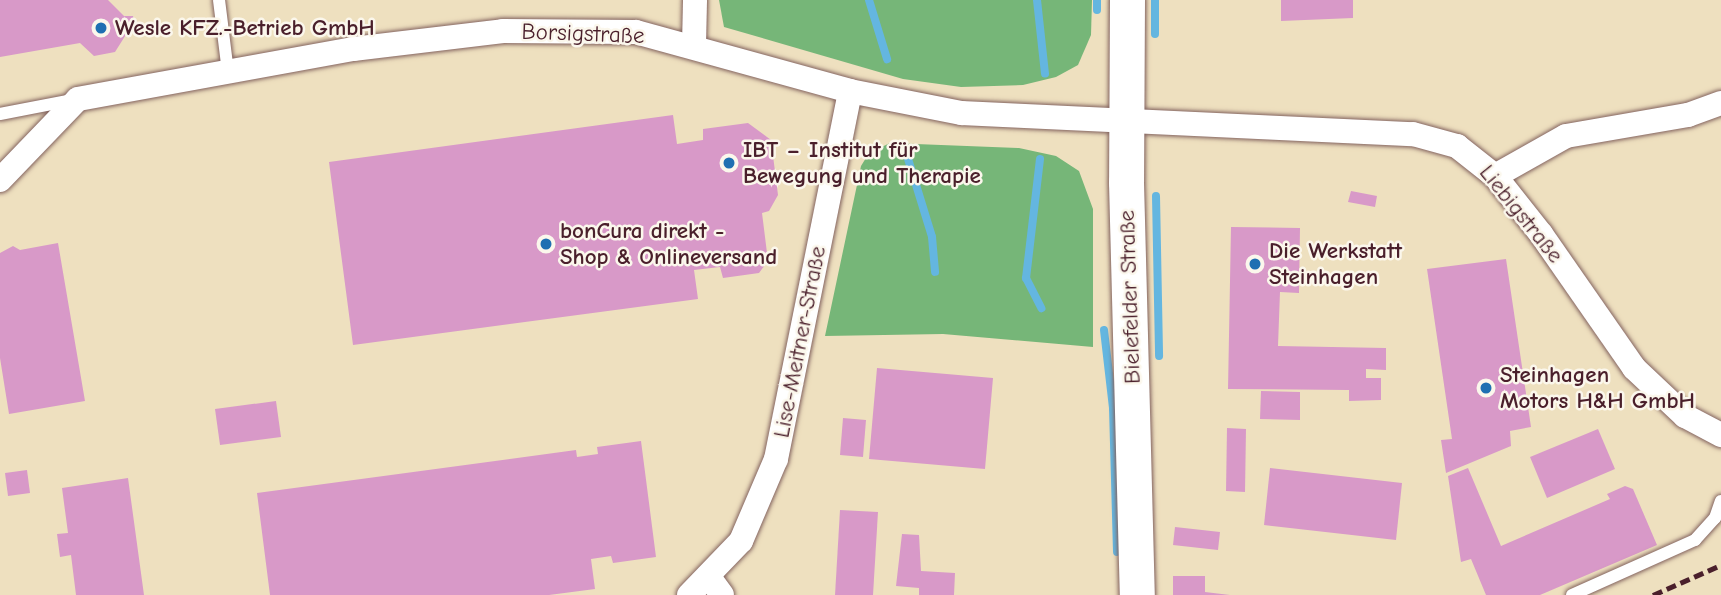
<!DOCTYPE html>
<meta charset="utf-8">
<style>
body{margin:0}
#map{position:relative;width:1721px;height:595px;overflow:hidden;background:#eee0bf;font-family:"Comic Neue",sans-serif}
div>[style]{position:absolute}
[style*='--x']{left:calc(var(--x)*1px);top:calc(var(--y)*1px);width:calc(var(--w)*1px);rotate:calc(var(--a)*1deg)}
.forest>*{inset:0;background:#76b678}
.stream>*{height:8px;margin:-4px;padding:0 4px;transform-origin:4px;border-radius:4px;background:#64b6e0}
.building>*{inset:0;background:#d899c8}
.roads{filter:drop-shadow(0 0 2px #83635f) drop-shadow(0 0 2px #83635f)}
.lane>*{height:12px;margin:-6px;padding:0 6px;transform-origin:6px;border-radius:6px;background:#fff}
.street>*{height:24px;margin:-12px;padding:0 12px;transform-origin:12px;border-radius:12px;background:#fff}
.secondary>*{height:35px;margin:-17.5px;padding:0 17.5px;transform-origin:17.5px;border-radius:17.5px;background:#fff}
.rail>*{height:5px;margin-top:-2.5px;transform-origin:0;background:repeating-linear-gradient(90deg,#4a1f2b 0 10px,transparent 0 15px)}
.dots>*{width:19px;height:19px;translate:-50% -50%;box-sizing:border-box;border:4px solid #fbf7ec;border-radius:50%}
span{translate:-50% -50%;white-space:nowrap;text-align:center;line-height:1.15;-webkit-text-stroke:5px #fbf7ec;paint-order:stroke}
.poi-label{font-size:23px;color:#4a1f2b;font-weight:700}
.left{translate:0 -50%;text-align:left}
.street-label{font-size:23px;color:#4a1f2b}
</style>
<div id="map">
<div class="forest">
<div style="clip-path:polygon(719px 0,1092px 0,1091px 35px,1078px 65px,1056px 77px,1023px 85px,961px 87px,903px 79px,724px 27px)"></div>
<div style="clip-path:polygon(890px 143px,1019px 148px,1056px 156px,1079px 171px,1093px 209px,1093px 347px,943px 334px,825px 336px,861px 166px,869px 153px)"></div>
</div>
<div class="stream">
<div style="--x:869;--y:0;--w:62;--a:73"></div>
<div style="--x:1037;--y:0;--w:74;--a:83.8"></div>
<div style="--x:1097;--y:0;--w:10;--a:90"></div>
<div style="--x:1155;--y:0;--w:34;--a:90"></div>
<div style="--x:905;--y:149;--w:92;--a:72.9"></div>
<div style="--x:932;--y:237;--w:35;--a:85"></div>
<div style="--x:1040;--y:159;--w:120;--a:96.7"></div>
<div style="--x:1026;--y:278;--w:34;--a:63"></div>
<div style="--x:1156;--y:196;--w:160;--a:88.9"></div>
<div style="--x:1104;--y:330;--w:79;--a:83.4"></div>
<div style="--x:1113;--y:408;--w:144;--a:88.4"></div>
</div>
<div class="building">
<div style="clip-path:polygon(0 0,108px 0,124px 16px,133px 16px,136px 30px,127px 33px,115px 52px,94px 56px,80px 43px,0 57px)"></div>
<div style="clip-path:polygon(1281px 0,1353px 0,1353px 18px,1281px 21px)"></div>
<div style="clip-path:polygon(673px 115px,677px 144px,703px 140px,703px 129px,748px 123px,771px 140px,778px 195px,769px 211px,762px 213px,768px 261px,759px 273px,723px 278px,720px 267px,694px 270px,698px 299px,353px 345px,329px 162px)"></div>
<div style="clip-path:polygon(1351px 191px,1377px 196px,1375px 207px,1348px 202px)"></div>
<div style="clip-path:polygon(1231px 227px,1300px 228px,1299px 293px,1280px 292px,1278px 346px,1386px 348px,1386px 370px,1366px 369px,1366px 378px,1381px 378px,1381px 400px,1349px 401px,1349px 390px,1228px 389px)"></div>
<div style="clip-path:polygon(58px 243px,85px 401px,9px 414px,0 358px,0 253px,13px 246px,20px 250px)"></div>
<div style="clip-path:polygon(1506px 259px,1531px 427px,1510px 431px,1511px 446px,1446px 473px,1441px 440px,1452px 439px,1427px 269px)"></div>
<div style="clip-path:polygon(877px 368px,993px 378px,985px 469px,869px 459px)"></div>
<div style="clip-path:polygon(1261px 391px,1300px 392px,1300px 420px,1260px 419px)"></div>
<div style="clip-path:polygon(276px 401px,281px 437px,220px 445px,215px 409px)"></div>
<div style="clip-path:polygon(843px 418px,866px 420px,863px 457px,840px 455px)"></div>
<div style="clip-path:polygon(1227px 428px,1246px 429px,1245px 492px,1226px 491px)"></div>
<div style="clip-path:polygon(1598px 429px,1615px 469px,1547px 498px,1530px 457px)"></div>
<div style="clip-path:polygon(641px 441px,656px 557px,613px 563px,611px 556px,591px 559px,595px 589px,549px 595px,270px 595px,257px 493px,576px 450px,577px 457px,598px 454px,597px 447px)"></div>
<div style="clip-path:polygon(1270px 468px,1402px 483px,1396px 540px,1264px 525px)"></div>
<div style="clip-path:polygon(1468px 468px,1501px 546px,1610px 499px,1607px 494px,1625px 486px,1633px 489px,1657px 545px,1540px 595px,1486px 595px,1471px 559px,1461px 562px,1448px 476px)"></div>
<div style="clip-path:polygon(27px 470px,30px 493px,8px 496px,5px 473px)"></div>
<div style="clip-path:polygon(128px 478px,144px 595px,76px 595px,71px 555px,60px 557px,57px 534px,68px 533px,62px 488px)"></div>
<div style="clip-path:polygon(840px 510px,878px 512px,873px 595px,835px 595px)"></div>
<div style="clip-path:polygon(1175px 527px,1220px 532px,1218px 550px,1173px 545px)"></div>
<div style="clip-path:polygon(902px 534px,919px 535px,921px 571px,955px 573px,954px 595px,919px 595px,919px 588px,896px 586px)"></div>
<div style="clip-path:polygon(1173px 576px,1205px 576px,1205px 592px,1230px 595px,1173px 595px)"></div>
</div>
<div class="roads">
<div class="lane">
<div style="--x:219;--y:0;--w:73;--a:82.9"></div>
<div style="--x:0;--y:114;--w:73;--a:-11"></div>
<div style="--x:1572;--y:595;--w:135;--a:-24.1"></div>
<div style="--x:1695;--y:540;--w:30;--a:-48"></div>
<div style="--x:1715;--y:518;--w:18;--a:-71"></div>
</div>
<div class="street">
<div style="--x:694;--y:45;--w:45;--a:-88.7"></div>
<div style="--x:1495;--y:176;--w:81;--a:-29.4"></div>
<div style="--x:1566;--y:136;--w:124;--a:-9.8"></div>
<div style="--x:1688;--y:115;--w:35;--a:-20"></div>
<div style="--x:0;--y:180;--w:112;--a:-46.1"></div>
<div style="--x:78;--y:99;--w:280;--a:-10.3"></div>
<div style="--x:353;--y:49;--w:151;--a:-6.8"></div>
<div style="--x:503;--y:31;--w:133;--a:0.4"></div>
<div style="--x:636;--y:32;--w:222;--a:15.4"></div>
<div style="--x:850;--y:91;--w:113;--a:11.2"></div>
<div style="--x:961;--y:113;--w:452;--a:2.7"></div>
<div style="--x:1413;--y:134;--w:46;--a:15.3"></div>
<div style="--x:1457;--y:146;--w:48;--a:38.3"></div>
<div style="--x:1495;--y:176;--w:74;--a:51.6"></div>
<div style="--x:1541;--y:234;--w:163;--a:55.2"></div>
<div style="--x:1634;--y:368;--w:70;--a:43.3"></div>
<div style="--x:1685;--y:416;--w:41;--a:27.8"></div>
<div style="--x:709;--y:577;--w:22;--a:54"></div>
<div style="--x:689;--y:595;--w:75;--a:-46.1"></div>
<div style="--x:741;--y:541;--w:89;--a:-66.9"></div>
<div style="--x:776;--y:459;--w:375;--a:-78.6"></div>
</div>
<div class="secondary">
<div style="--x:1127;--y:0;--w:182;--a:90.3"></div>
<div style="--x:1126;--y:182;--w:413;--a:88.5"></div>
</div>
</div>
<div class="rail">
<div style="--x:1653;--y:595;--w:74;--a:-23.8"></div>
</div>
<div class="dots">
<div style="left:101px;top:28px;background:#1f6fb2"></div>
<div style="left:729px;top:163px;background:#1f6fb2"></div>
<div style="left:546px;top:244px;background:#1f6fb2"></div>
<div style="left:1255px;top:264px;background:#1f6fb2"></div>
<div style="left:1486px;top:388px;background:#1f6fb2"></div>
</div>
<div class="poi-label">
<span class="left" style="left:115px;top:28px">Wesle KFZ.-Betrieb GmbH</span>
<span class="left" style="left:743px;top:163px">IBT – Institut für<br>Bewegung und Therapie</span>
<span class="left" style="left:560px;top:244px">bonCura direkt -<br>Shop &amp; Onlineversand</span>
<span class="left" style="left:1269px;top:264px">Die Werkstatt<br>Steinhagen</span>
<span class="left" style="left:1500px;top:388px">Steinhagen<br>Motors H&amp;H GmbH</span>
</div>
<div class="street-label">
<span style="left:583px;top:34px;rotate:2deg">Borsigstraße</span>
<span style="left:1521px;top:214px;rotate:51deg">Liebigstraße</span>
<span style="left:1130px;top:297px;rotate:-92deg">Bielefelder Straße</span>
<span style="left:800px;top:342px;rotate:-79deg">Lise-Meitner-Straße</span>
</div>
</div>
